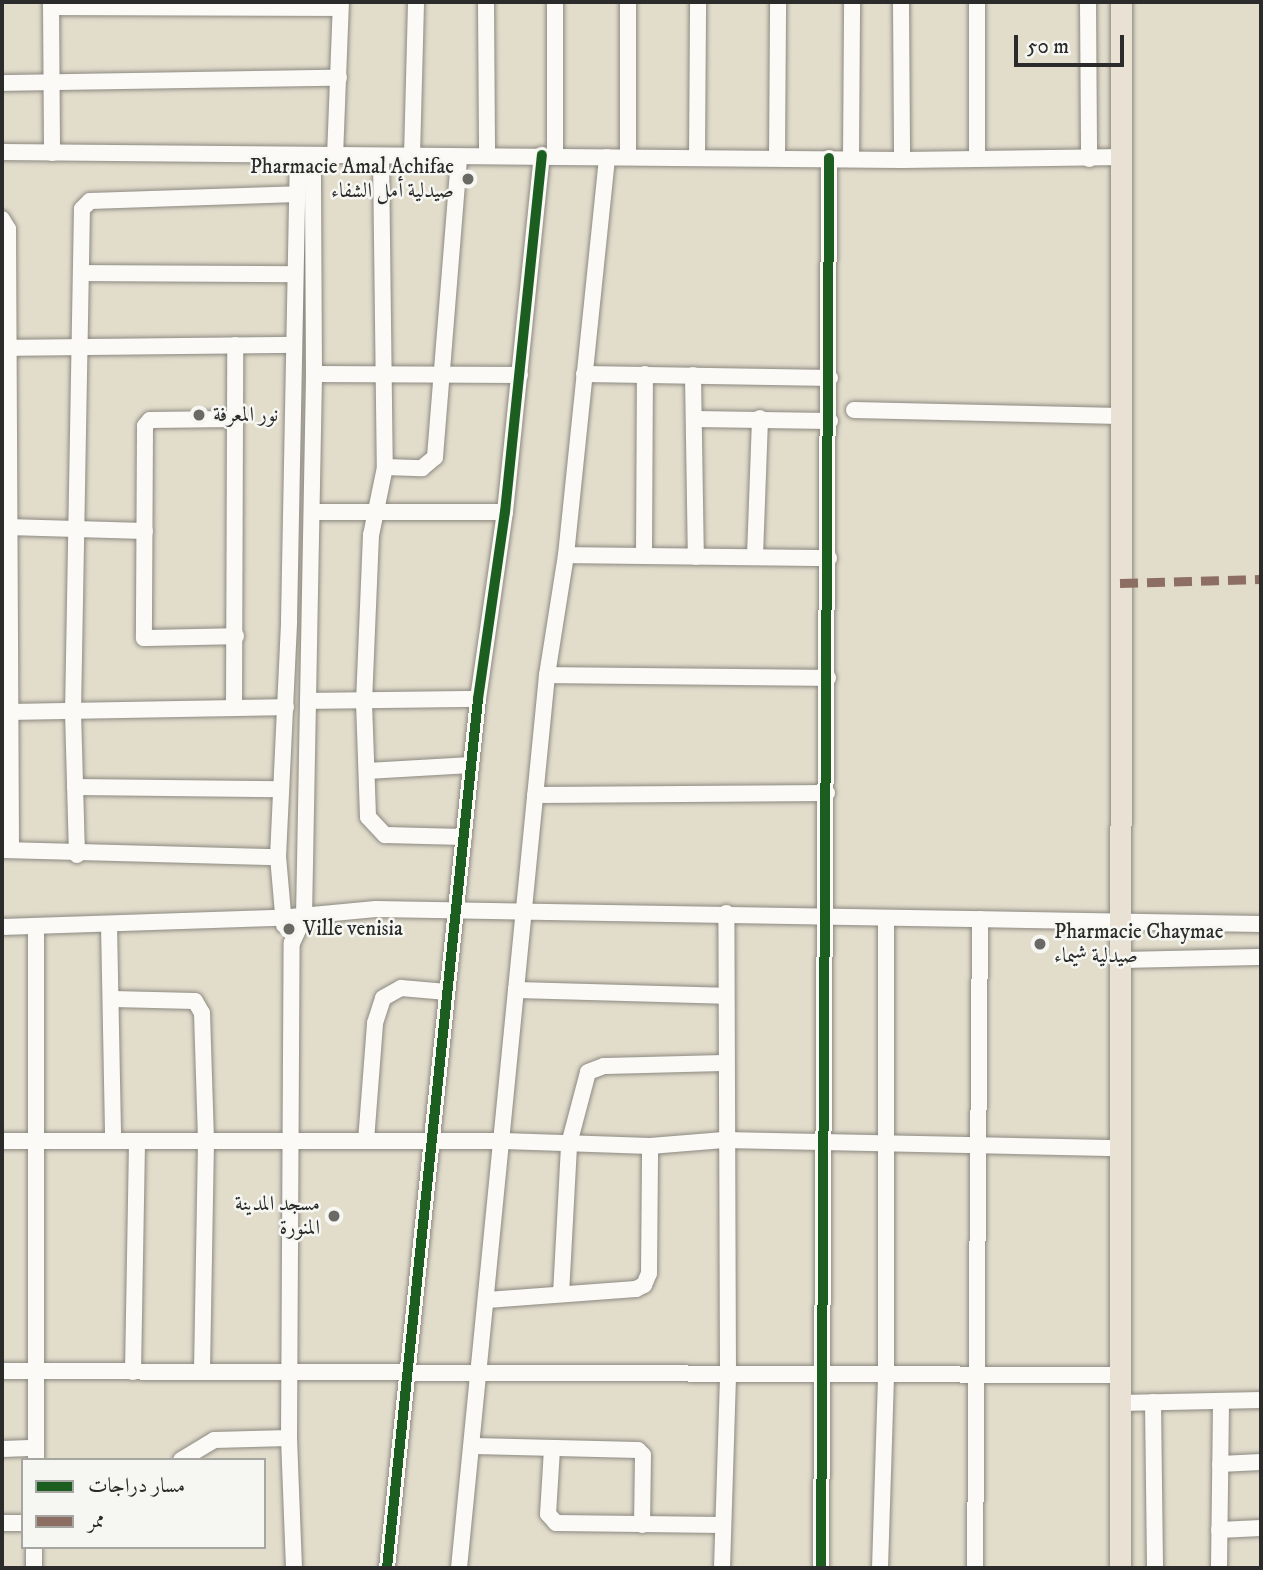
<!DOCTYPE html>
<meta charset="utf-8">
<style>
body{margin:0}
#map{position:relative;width:1263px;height:1570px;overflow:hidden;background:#e2dccb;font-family:"IM FELL DW Pica",Amiri,serif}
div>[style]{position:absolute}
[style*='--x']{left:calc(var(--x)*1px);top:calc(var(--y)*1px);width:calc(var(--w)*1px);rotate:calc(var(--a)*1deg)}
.roads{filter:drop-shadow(0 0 2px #8c8981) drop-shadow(0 0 2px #8c8981)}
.minor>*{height:16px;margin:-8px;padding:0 8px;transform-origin:8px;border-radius:8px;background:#fbfaf7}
.major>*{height:21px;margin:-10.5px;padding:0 10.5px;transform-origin:10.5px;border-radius:10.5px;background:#e8e1d4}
.quiet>*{height:9px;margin-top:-4.5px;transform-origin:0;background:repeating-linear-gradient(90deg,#8d6e63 0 18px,transparent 0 27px)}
.cycleway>*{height:10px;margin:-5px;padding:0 5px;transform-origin:5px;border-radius:5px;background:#1b5e20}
.dots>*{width:19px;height:19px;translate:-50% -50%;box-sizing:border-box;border:4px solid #f6f6f2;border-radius:50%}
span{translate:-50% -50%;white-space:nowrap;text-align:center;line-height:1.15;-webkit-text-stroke:5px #f6f6f2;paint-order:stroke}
.poi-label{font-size:21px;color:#2b2b2b}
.right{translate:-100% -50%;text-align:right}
.left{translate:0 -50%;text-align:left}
.frame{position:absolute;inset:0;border:4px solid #2b2b2b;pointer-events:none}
.legend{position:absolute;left:21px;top:1458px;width:245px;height:91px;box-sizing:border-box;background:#f6f6f2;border:2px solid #a5a5a2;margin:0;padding:9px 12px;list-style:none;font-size:21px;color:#2b2b2b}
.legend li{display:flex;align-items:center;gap:14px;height:35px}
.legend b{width:35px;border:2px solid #a5a5a2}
.scale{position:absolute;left:1014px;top:35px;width:110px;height:32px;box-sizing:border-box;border:4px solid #2b2b2b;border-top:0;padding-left:9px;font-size:21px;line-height:24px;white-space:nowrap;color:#2b2b2b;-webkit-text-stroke:5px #f6f6f2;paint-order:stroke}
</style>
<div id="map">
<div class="roads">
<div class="minor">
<div style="--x:51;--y:2;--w:151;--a:89.6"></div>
<div style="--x:486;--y:2;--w:153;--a:89.6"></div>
<div style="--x:901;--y:2;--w:158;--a:89.6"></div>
<div style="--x:977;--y:2;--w:156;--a:90"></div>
<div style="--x:1088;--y:2;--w:157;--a:89.6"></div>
<div style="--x:51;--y:7;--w:289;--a:0.2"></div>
<div style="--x:2;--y:83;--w:337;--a:-0.9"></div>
<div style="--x:2;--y:152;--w:900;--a:0.51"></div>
<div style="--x:902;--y:160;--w:222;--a:-0.8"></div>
<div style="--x:555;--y:155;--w:153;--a:-90"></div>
<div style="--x:412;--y:156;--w:154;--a:-88.5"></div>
<div style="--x:628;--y:156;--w:154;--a:-90"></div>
<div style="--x:697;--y:156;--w:154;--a:-89.6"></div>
<div style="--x:335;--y:157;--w:155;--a:-87.8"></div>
<div style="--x:381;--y:157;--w:310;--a:89.3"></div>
<div style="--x:385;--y:467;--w:69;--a:101.6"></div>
<div style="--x:371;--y:535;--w:167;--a:92.4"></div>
<div style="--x:364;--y:702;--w:115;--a:88"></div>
<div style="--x:368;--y:817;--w:25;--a:47"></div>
<div style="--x:385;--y:835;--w:79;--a:1.5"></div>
<div style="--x:777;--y:158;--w:156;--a:-89.6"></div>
<div style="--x:851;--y:158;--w:156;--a:-89.6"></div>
<div style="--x:2;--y:219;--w:12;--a:59"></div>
<div style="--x:8;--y:229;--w:621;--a:89.72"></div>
<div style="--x:81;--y:273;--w:214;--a:0.3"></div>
<div style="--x:2;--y:348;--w:292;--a:-0.6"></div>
<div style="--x:314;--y:374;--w:206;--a:0.3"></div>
<div style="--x:584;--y:374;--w:246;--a:0.9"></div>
<div style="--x:693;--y:375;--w:182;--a:89.1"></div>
<div style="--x:854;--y:410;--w:266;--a:1.3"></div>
<div style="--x:234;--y:419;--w:84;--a:179.3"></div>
<div style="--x:150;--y:420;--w:8;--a:130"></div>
<div style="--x:145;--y:426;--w:212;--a:90.3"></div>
<div style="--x:144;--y:638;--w:92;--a:-1.2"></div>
<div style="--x:694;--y:419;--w:136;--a:0.8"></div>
<div style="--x:385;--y:467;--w:37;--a:2"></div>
<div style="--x:422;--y:468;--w:17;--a:-40"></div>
<div style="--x:435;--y:457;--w:301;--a:-85.4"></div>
<div style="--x:313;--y:512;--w:192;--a:0"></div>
<div style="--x:7;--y:527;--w:138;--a:1.7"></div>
<div style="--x:566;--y:555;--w:263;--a:0.7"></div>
<div style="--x:644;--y:555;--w:181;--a:-89.7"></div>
<div style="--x:755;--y:556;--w:138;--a:-87.9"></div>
<div style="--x:547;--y:675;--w:281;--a:0.6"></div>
<div style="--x:309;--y:701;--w:169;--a:-0.7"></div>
<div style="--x:234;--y:707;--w:362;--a:-89.8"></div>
<div style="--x:2;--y:712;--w:284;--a:-1"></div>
<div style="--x:367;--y:771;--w:104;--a:-3.3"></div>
<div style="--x:75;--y:787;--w:205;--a:0.6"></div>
<div style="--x:535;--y:795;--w:292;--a:-0.4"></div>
<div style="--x:2;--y:850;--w:276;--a:1.5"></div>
<div style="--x:77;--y:855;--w:142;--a:-91.6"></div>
<div style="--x:73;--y:713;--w:504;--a:-88.98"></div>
<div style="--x:82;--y:209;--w:11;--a:-45"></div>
<div style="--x:90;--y:201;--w:207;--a:-1.9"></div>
<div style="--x:109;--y:924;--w:217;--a:88.9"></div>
<div style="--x:284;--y:925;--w:68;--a:-95"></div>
<div style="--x:278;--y:857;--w:237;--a:-87.3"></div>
<div style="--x:289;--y:620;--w:464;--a:-88.9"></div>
<div style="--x:2;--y:927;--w:278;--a:-1.9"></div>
<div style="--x:280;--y:918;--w:96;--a:-5.4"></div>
<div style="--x:376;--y:909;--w:885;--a:0.97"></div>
<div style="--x:1119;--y:960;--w:142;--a:-1.2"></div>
<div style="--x:516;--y:990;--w:209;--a:1.6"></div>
<div style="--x:113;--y:999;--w:82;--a:1.4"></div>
<div style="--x:195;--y:1001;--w:14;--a:60"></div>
<div style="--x:202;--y:1013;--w:128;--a:88.2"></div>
<div style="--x:206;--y:1141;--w:231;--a:91"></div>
<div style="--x:2;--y:1141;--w:500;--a:0"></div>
<div style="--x:502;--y:1141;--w:148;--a:1.9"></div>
<div style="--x:650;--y:1146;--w:74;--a:-4.6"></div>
<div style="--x:724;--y:1140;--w:396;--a:1.2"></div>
<div style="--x:366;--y:1141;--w:118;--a:-85.6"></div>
<div style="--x:375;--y:1023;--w:26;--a:-72"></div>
<div style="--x:383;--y:998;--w:21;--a:-29"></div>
<div style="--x:401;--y:988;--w:46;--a:5"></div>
<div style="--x:561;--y:1294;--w:150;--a:-86.9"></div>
<div style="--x:569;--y:1144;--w:74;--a:-75.2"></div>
<div style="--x:588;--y:1072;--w:17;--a:-21"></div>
<div style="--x:604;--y:1066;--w:121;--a:-1.4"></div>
<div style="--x:487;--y:1300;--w:149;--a:-4.2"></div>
<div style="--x:636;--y:1289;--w:9;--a:-27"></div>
<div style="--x:644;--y:1285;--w:13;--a:-67"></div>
<div style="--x:649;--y:1273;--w:127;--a:-89.5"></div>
<div style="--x:2;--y:1371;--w:1117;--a:0.21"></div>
<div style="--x:133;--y:1372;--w:231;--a:-89"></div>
<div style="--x:1153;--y:1402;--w:166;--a:89.3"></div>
<div style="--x:1120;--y:1403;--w:141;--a:-1.2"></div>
<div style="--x:474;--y:1446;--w:164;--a:1.4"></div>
<div style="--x:638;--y:1450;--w:7;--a:45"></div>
<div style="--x:643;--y:1455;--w:70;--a:90.8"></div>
<div style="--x:2;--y:1449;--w:34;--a:-2"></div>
<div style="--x:552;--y:1449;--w:65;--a:93.5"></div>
<div style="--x:548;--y:1514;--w:12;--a:48"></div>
<div style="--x:556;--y:1523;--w:167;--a:0.7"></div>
<div style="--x:36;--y:1460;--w:532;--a:-90"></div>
<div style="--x:181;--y:1460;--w:39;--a:-31"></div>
<div style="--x:214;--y:1440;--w:75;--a:-1.5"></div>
<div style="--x:1220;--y:1464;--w:41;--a:-2.8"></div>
<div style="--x:2;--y:1523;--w:21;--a:0"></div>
<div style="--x:1219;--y:1530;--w:42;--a:-2.7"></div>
<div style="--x:34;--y:1568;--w:21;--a:-90"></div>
<div style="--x:294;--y:1568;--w:130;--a:-92.2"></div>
<div style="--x:289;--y:1438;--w:495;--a:-89.7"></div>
<div style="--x:292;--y:943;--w:29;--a:-65"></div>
<div style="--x:304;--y:917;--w:543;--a:-88.94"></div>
<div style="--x:314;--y:374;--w:218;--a:-90.3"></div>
<div style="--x:387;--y:1568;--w:874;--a:-84.02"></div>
<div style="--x:478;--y:699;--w:189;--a:-81.8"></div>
<div style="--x:505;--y:512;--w:359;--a:-84.1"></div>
<div style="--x:459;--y:1568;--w:897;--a:-84.37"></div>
<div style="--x:547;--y:675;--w:121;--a:-81"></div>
<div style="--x:566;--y:555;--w:400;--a:-84.1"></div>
<div style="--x:722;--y:1568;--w:194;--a:-88.2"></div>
<div style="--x:728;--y:1374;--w:461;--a:-90.2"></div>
<div style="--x:821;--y:1568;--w:1410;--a:-89.67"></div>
<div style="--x:880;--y:1568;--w:194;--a:-88.2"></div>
<div style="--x:886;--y:1374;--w:456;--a:-90"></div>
<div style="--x:975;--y:1568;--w:649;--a:-89.56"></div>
<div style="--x:1219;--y:1568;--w:167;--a:-89.3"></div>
</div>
<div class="major">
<div style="--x:1120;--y:1568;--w:1566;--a:-89.96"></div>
</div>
</div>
<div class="quiet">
<div style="--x:1120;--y:583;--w:141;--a:-1.6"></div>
</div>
<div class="cycleway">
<div style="--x:387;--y:1568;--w:874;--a:-84.02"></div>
<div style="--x:478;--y:699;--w:189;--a:-81.8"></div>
<div style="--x:505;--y:512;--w:359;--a:-84.1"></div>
<div style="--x:821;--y:1568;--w:1410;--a:-89.67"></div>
</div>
<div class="dots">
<div style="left:468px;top:179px;background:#6b6963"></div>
<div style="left:199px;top:415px;background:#6b6963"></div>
<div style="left:289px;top:929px;background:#6b6963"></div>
<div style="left:1040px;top:944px;background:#6b6963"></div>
<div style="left:334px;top:1216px;background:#6b6963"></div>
</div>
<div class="poi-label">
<span class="right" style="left:454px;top:179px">Pharmacie Amal Achifae<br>صيدلية أمل الشفاء</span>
<span class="left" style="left:213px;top:415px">نور المعرفة</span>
<span class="left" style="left:303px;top:929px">Ville venisia</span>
<span class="left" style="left:1054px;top:944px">Pharmacie Chaymae<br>صيدلية شيماء</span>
<span class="right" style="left:320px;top:1216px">مسجد المدينة<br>المنورة</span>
</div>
<div class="frame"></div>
<ul class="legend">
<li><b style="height:9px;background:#1b5e20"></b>مسار دراجات</li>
<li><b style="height:9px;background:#8d6e63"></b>ممر</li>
</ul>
<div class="scale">50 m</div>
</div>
